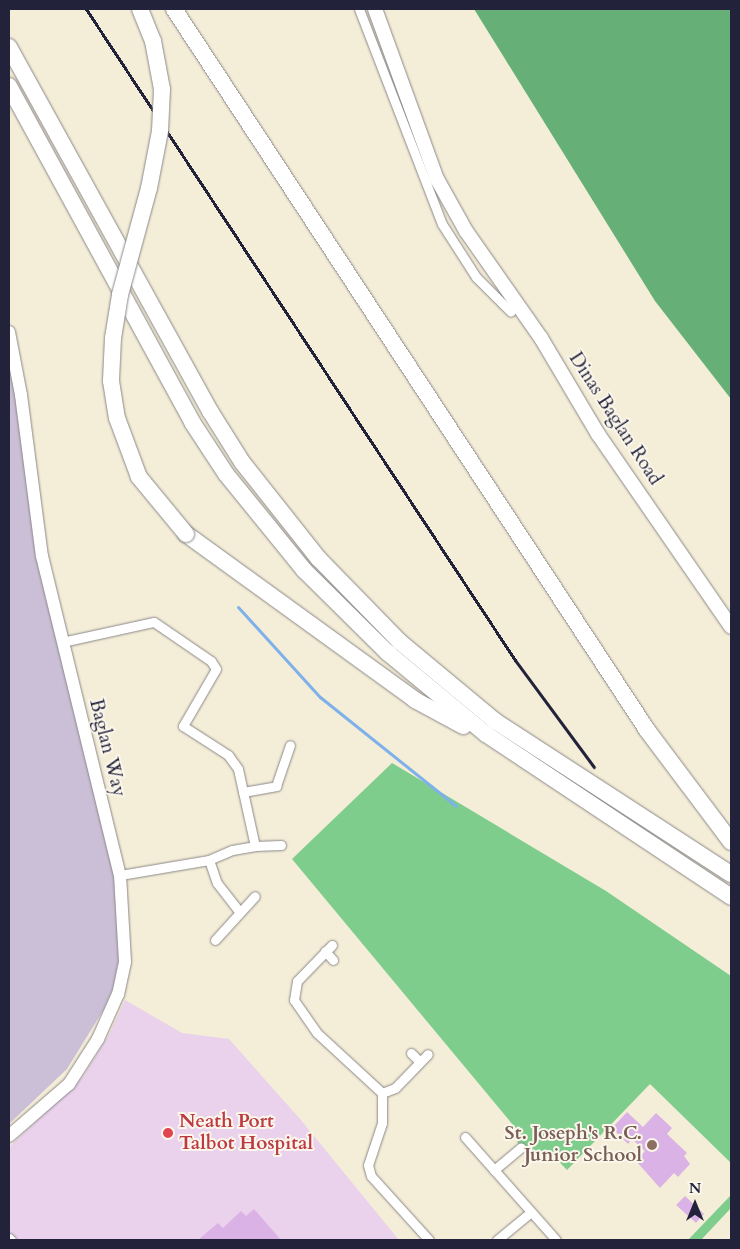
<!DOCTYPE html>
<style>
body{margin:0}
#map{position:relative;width:740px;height:1249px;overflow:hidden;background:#f4edd7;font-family:Cardo,serif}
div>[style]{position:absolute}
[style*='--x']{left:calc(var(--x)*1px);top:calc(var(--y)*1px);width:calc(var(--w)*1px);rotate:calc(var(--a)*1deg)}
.built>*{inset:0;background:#ead1ec}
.industrial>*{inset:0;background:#cabfd6}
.green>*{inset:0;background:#7ecd8d}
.forest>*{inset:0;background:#66b078}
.stream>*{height:3px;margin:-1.5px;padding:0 1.5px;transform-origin:1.5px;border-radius:1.5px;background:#7eb1ea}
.building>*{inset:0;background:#dbb2e6}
.roads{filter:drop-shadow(0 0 1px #8b8889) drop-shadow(0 0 1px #8b8889)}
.street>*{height:9px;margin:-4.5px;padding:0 4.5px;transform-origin:4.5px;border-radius:4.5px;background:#fff}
.secondary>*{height:12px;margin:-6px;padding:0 6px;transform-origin:6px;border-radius:6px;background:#fff}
.primary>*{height:14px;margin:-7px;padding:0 7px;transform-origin:7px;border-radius:7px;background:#fff}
.highway>*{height:16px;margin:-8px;padding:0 8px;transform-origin:8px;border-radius:8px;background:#fff}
.rail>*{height:3px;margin:-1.5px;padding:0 1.5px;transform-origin:1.5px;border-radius:1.5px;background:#22223b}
.bridges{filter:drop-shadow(0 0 1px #8b8889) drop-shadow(0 0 1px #8b8889)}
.highway-bridge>*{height:16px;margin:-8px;padding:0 8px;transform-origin:8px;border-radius:8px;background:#fff}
.dots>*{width:14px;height:14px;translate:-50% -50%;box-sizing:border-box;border:2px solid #fbf7ec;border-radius:50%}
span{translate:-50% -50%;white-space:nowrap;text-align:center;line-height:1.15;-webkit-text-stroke:4px #fbf7ec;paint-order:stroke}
.street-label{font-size:19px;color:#22223b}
.health-label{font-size:19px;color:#be3a42;font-weight:700}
.left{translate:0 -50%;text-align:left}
.education-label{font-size:19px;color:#785e54;font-weight:700}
.right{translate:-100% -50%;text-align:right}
.frame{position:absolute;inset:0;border:10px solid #22223b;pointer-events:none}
.north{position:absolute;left:670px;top:1179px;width:50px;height:50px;-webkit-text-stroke:4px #fbf7ec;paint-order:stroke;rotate:0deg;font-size:14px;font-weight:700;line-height:20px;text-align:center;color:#22223b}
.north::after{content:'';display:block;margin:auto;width:18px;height:22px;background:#22223b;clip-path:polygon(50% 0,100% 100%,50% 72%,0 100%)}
</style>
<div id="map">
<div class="built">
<div style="clip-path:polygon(125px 1000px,182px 1033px,229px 1039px,300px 1119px,399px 1240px,9px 1240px,9px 1147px,82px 1078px,109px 1035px)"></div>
</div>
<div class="industrial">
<div style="clip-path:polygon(9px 332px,30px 488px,120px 875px,125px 962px,104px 1009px,67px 1069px,9px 1124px)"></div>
</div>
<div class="green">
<div style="clip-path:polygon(392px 763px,606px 891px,731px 976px,731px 1163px,650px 1084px,567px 1170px,548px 1150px,534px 1162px,517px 1142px,523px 1137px,292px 859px)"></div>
<div style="clip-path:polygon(731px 1195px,731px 1208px,701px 1240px,688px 1240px)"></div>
</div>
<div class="forest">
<div style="clip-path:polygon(474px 9px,731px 9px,731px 399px,655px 301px)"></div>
</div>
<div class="stream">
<div style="--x:238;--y:607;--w:122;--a:47.7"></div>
<div style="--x:320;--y:697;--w:174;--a:38.7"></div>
</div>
<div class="building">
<div style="clip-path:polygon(627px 1112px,643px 1127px,656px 1113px,672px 1128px,667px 1134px,687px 1153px,684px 1156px,690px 1164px,678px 1177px,674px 1173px,660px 1188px,636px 1161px,645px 1151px,632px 1139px,628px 1144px,612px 1128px)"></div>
<div style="clip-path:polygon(685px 1196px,704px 1214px,696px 1223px,676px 1205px)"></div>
<div style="clip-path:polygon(254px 1209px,281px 1240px,198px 1240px,218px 1223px,223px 1228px,241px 1211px,246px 1216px)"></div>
</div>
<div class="roads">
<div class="street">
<div style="--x:359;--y:9;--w:230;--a:68.9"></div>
<div style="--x:442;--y:224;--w:63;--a:57.3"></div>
<div style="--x:476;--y:277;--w:49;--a:45"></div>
<div style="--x:62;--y:642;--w:94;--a:-12.3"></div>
<div style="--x:154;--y:622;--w:69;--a:34.4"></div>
<div style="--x:211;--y:661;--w:9;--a:58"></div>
<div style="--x:216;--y:669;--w:66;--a:120.1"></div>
<div style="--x:183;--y:726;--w:54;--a:32.8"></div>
<div style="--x:228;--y:755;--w:17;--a:54"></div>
<div style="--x:238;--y:769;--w:79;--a:77.6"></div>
<div style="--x:255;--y:846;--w:23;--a:170"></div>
<div style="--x:232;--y:850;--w:25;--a:157"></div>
<div style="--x:209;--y:860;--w:90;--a:170.4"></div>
<div style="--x:243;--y:792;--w:34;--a:-10"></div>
<div style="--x:276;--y:786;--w:43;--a:-71.1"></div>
<div style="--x:255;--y:846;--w:26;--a:-2"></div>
<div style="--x:209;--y:860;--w:24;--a:71"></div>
<div style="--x:217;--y:883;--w:36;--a:52"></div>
<div style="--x:215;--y:940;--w:59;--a:-47.7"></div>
<div style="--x:332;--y:945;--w:50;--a:134.2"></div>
<div style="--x:297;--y:981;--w:19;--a:99"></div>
<div style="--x:294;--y:1000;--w:40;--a:55.1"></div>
<div style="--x:317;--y:1033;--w:88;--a:42.7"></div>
<div style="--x:382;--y:1093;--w:30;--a:90"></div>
<div style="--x:382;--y:1123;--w:44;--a:108.4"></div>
<div style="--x:368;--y:1165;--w:11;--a:75"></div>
<div style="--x:371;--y:1176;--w:86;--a:47.8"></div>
<div style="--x:325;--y:951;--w:12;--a:48"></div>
<div style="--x:411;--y:1053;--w:11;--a:45"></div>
<div style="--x:382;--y:1093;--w:14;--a:-21"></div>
<div style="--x:395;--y:1088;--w:47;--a:-45.9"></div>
<div style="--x:465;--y:1137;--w:137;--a:48.5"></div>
<div style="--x:494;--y:1170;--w:35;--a:-40"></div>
<div style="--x:9;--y:1238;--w:3;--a:45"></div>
<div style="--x:497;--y:1240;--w:44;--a:-39.5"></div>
</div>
<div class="secondary">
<div style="--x:9;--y:332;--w:64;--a:79.2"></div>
<div style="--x:21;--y:395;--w:162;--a:82.6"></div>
<div style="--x:42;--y:556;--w:328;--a:76.3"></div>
<div style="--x:120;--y:875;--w:87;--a:86.7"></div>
<div style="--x:125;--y:962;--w:33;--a:102"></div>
<div style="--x:118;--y:994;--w:49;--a:114"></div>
<div style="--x:98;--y:1039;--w:54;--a:122.8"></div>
<div style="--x:69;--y:1084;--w:79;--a:139.1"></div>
</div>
<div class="primary">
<div style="--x:375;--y:9;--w:181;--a:70"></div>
<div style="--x:437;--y:179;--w:60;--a:60.9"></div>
<div style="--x:466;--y:231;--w:131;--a:55"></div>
<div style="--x:541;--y:338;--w:112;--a:59.3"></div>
<div style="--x:598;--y:434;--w:234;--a:55.4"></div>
</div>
<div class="highway">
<div style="--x:174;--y:9;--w:862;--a:56.73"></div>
<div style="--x:647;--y:730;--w:140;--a:53.1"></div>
<div style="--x:9;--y:47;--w:416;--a:61.1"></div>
<div style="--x:210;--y:411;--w:60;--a:57.9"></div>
<div style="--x:242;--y:462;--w:124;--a:51.6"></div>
<div style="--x:319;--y:559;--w:116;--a:45.7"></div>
<div style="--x:400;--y:642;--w:124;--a:39.7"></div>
<div style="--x:495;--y:721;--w:281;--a:33"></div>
<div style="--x:9;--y:86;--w:383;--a:61.4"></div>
<div style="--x:192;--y:422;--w:62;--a:56.8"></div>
<div style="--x:226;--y:474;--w:124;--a:50.9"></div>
<div style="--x:304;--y:570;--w:118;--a:44.7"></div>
<div style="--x:388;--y:653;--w:127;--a:39.6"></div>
<div style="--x:486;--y:734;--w:294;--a:33.6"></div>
<div style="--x:186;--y:534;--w:283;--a:35.9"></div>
<div style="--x:415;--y:700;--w:55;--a:28.4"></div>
</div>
</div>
<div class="rail">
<div style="--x:86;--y:9;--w:780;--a:56.62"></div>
<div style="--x:515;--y:660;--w:133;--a:53.6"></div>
</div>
<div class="bridges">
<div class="highway-bridge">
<div style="--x:140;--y:9;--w:35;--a:68"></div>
<div style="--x:153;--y:41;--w:49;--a:79.4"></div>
<div style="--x:162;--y:89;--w:42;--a:92.7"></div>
<div style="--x:160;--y:131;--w:58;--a:100.9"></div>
<div style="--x:149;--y:188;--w:111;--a:105.2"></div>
<div style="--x:120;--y:295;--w:44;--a:99.2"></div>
<div style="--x:113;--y:338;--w:43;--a:92.7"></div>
<div style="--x:111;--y:381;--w:37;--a:81"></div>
<div style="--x:117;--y:418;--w:63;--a:69.6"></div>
<div style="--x:139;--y:477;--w:74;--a:50.5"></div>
</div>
</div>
<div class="dots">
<div style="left:168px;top:1133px;background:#e0444e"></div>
<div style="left:652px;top:1145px;background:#8d6e63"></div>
</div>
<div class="street-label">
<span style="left:615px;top:419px;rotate:57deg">Dinas Baglan Road</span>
<span style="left:107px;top:748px;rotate:76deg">Baglan Way</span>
</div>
<div class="health-label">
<span class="left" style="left:179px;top:1133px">Neath Port<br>Talbot Hospital</span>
</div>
<div class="education-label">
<span class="right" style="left:642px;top:1145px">St. Joseph's R.C.<br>Junior School</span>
</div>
<div class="frame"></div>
<div class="north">N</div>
</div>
